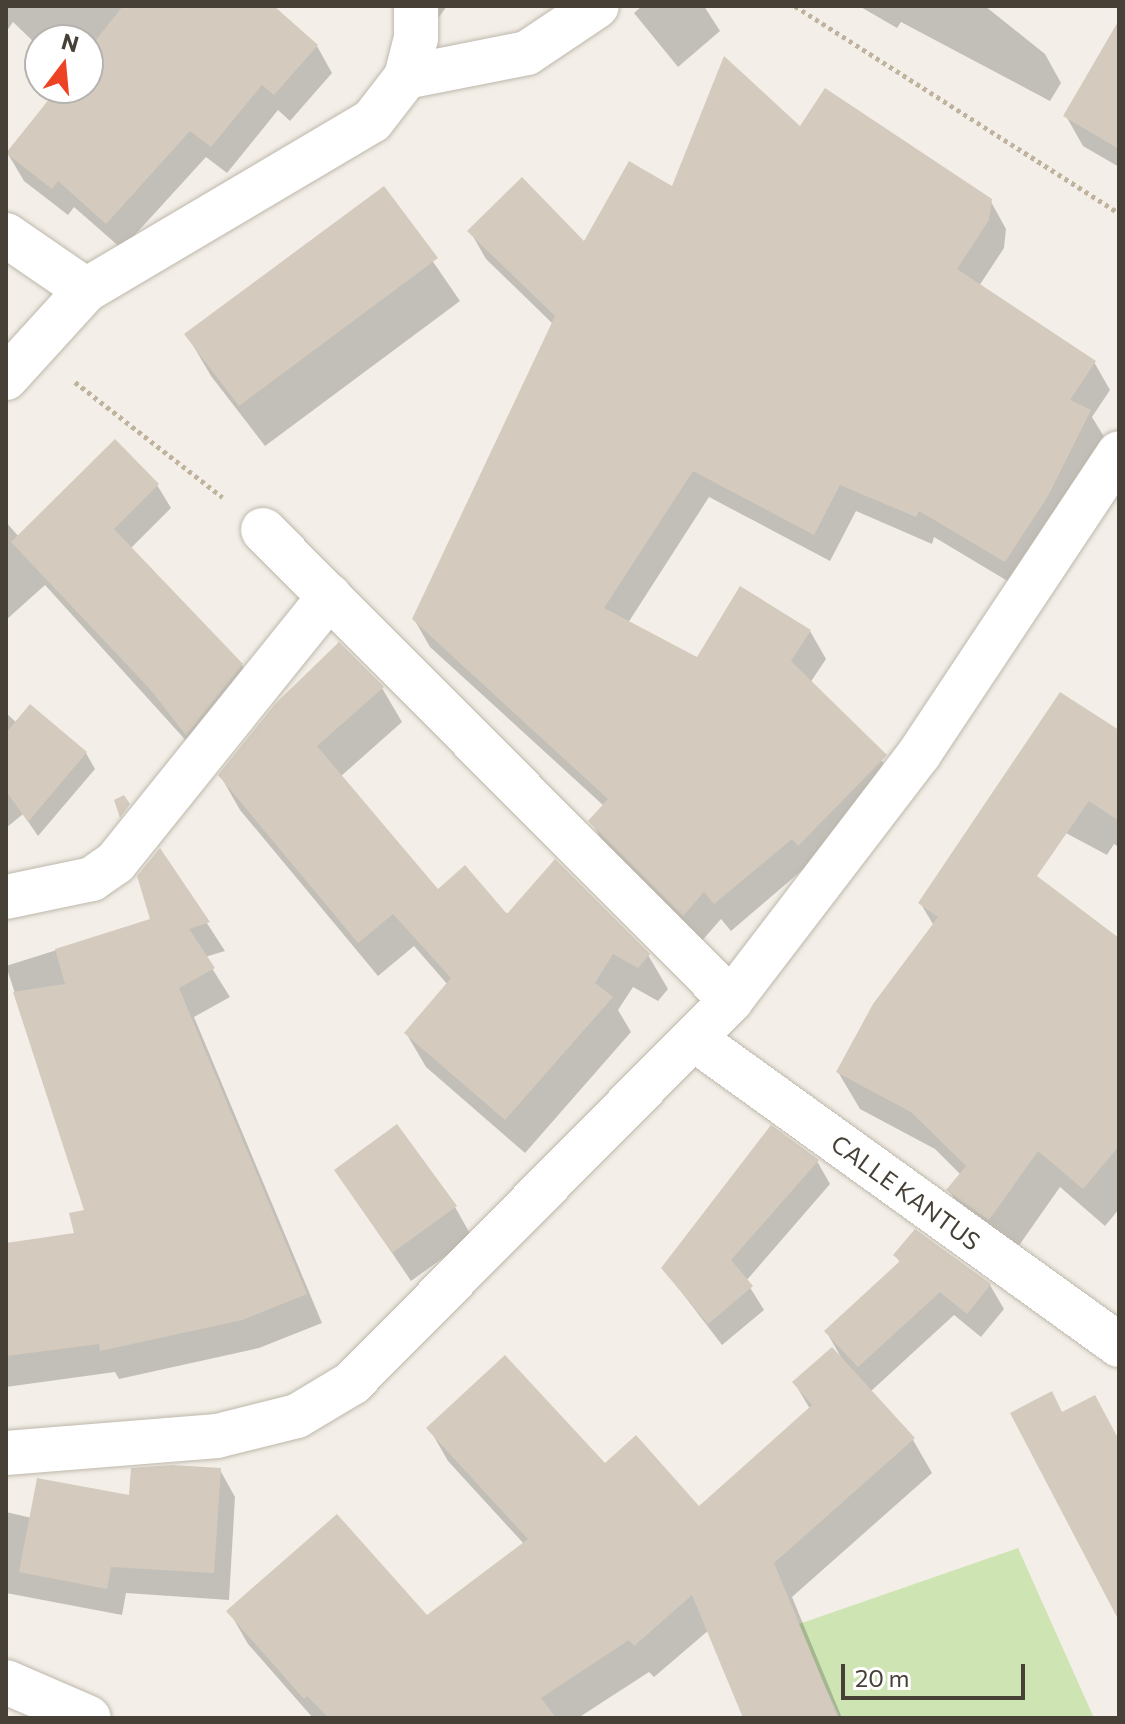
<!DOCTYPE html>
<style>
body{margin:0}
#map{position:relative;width:1125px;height:1724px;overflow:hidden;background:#f3efe8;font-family:Commissioner,sans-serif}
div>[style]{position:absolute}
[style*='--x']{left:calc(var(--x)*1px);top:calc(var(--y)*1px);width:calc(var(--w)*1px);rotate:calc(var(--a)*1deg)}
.green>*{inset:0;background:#cee5b3}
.shadow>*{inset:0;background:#0003}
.building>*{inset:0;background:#d4cbbe}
.path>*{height:5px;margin-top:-2.5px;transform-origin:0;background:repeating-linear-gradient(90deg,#bfb39d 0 4px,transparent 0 8px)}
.roads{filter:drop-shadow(0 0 2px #beb7ab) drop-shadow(0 0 2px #beb7ab)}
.minor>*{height:44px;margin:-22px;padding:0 22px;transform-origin:22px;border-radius:22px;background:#fff}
span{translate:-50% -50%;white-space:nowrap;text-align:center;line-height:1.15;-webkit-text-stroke:8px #fff;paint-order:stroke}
.street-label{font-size:24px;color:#464037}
.frame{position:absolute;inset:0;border:8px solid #464037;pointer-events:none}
.north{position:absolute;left:24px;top:24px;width:80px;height:80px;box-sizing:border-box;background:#fff;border:2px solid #b5b3af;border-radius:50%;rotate:16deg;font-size:22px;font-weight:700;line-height:32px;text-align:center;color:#464037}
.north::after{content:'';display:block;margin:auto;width:28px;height:36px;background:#ed4224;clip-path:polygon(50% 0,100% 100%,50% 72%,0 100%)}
.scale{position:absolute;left:841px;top:1664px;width:184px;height:36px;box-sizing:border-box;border:4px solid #464037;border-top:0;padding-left:10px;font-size:24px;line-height:28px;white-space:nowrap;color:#464037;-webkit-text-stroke:6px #fff;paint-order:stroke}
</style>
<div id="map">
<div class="green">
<div style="clip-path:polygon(1018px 1548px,1094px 1718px,840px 1718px,796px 1625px)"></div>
</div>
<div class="shadow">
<div style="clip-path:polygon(6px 6px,271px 6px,317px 46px,332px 73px,290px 121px,278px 110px,227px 173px,206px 157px,122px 249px,74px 207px,68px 215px,24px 181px,8px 154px,60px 88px,88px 88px,88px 40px,40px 40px,40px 48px,13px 22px,6px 32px)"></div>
<div style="clip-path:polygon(423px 6px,447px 6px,439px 17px)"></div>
<div style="clip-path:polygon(642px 6px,704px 6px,720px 31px,678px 67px,634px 13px)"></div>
<div style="clip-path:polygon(859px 6px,985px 6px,1045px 54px,1061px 83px,1050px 101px,901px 22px,897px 28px)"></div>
<div style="clip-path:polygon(1119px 51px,1119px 167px,1083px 146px,1066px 116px)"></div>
<div style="clip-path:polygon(800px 130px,990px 200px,1006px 229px,1004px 248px,979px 286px,1094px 362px,1110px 390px,1092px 417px,1106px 440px,1021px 589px,934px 537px,932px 544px,856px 511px,830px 561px,709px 497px,628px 623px,698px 659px,810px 631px,826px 659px,810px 683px,882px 761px,898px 788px,731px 931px,721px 919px,700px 943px,607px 849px,591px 821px,604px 806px,430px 647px,414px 619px,553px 324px,486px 259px,470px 231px,584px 244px,673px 189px)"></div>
<div style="clip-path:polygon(383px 189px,460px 301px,265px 446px,211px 376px,187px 335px)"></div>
<div style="clip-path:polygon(157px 485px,171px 508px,130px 549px,242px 665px,255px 688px,200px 756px,45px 585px,6px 620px,6px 522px,19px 537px)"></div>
<div style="clip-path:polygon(382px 688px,402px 722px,340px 777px,437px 892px,648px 955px,668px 989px,658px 1001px,633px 987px,618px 1010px,631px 1032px,525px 1153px,426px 1067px,406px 1033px,448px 985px,414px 946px,378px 976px,240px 810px,220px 775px)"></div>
<div style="clip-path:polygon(6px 713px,17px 723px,86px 753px,95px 769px,38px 836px,23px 814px,6px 828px)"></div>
<div style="clip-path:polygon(1119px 733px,1119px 847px,1114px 844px,1107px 855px,1036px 817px)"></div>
<div style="clip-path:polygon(160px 851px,225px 951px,205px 957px,230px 997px,194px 1017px,322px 1323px,259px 1348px,119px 1379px,115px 1372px,6px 1387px,6px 1245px,76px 1235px,87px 1211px,6px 966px,152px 920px)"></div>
<div style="clip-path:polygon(921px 904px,1119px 941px,1119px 1209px,1105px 1226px,1060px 1187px,1011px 1257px,970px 1227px,949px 1190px,961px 1175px,935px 1149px,860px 1109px,838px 1072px,934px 926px)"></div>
<div style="clip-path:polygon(817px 1161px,830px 1184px,746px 1281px,764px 1310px,722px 1345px,663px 1268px)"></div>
<div style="clip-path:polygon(337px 1171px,455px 1207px,472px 1237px,411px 1281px)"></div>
<div style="clip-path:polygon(896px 1255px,990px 1285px,1004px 1309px,981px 1337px,954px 1315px,870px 1392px,913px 1440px,932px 1473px,792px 1597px,842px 1718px,745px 1718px,709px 1630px,654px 1677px,649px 1672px,578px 1718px,313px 1718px,248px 1644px,229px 1611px,427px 1618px,524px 1544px,448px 1461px,429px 1428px,605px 1466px,699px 1508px,810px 1409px,794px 1382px,842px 1359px,826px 1331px,900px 1263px)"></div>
<div style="clip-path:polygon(220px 1470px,235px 1497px,229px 1600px,126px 1593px,122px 1615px,6px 1593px,6px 1512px,32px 1518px,131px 1497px)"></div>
</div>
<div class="building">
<div style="clip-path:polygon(123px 6px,274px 6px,318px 45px,274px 95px,262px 85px,211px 147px,190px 131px,106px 224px,58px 181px,52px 189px,6px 153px,58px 88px,88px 88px,88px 50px)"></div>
<div style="clip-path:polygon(1119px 20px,1119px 149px,1063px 116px)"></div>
<div style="clip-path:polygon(724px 56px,800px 126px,825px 88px,992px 199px,989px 220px,957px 269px,1096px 361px,1070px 400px,1091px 410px,1048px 496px,1005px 562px,919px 511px,916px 517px,840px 485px,814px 535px,693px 471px,604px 608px,697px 657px,740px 586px,811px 630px,791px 661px,887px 755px,798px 846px,792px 839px,714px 904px,704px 892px,683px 916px,588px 821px,608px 799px,412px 619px,555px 316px,467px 231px,522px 177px,584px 241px,629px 161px,672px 186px)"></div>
<div style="clip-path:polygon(384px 186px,438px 258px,239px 406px,184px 334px)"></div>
<div style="clip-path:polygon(115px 439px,159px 484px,114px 529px,243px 664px,186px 735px,149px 688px,11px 542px)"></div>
<div style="clip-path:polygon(339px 642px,384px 687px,317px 746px,438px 889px,465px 865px,507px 914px,555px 859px,650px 954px,638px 968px,613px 954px,595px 983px,613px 997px,505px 1120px,404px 1033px,451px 978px,393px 914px,358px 943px,218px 775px,276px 703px)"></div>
<div style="clip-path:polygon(1060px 692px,1119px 730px,1119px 821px,1089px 801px,1037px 876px,1119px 938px,1119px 1146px,1083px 1189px,1038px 1151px,989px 1220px,946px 1190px,966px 1166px,911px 1112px,836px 1072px,873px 1004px,938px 917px,918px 903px)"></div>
<div style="clip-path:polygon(30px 704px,87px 752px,28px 822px,6px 791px,6px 733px)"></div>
<div style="clip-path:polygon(124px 795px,130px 804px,120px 818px,114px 800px)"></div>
<div style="clip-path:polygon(160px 848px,210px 922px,189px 929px,215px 968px,179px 988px,307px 1294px,242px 1320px,100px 1351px,99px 1344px,6px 1356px,6px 1243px,74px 1233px,69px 1213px,84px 1210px,13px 992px,65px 984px,55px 949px,150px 919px,137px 876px)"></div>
<div style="clip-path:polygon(397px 1124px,457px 1206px,392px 1253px,334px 1170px)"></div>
<div style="clip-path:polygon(771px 1125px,819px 1160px,731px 1260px,753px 1286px,708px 1324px,661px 1268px)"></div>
<div style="clip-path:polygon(915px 1229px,991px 1284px,967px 1314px,940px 1292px,858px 1367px,824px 1331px,900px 1261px,893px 1255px)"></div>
<div style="clip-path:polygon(832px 1347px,915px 1438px,774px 1563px,838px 1718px,743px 1718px,692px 1595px,634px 1646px,629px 1640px,541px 1698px,556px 1718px,329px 1718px,307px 1696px,304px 1699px,226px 1611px,337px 1514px,427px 1615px,528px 1539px,426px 1428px,505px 1355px,605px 1463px,636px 1435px,699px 1506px,812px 1405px,792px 1382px)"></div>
<div style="clip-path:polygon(1052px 1391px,1062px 1412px,1095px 1395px,1119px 1440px,1119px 1621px,1010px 1413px)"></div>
<div style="clip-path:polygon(172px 1465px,221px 1468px,214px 1573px,111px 1567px,107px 1589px,19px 1572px,37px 1478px,129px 1495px,131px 1468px)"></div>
</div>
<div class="path">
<div style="--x:795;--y:6;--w:384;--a:32.6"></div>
<div style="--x:75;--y:382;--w:187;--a:38"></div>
</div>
<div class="roads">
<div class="minor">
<div style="--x:406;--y:77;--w:123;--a:-11.2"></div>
<div style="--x:527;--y:53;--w:84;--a:-33.9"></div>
<div style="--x:6;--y:235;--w:97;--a:34.5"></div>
<div style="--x:6;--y:378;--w:119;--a:-47.7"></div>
<div style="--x:86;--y:290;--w:332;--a:-30.6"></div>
<div style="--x:372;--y:121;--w:56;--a:-52.3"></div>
<div style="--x:406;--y:77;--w:40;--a:-75.6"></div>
<div style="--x:416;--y:38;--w:32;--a:-90"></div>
<div style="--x:263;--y:530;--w:663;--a:45.12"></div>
<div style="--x:6;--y:897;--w:88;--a:-11.8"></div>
<div style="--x:92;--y:879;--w:29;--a:-35"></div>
<div style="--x:116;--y:862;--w:341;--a:-51.2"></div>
<div style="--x:694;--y:1039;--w:524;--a:35.75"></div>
<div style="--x:6;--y:1453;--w:212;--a:-4.6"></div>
<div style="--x:217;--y:1436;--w:82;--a:-14"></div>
<div style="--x:297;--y:1416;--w:64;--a:-31"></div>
<div style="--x:352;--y:1383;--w:539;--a:-45.3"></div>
<div style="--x:731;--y:1000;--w:310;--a:-52.6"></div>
<div style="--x:919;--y:754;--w:361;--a:-56.4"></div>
<div style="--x:6;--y:1682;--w:90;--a:23.4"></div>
</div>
</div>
<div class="street-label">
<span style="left:906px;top:1192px;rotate:36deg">CALLE KANTUS</span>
</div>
<div class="frame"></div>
<div class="north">N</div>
<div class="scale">20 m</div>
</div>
